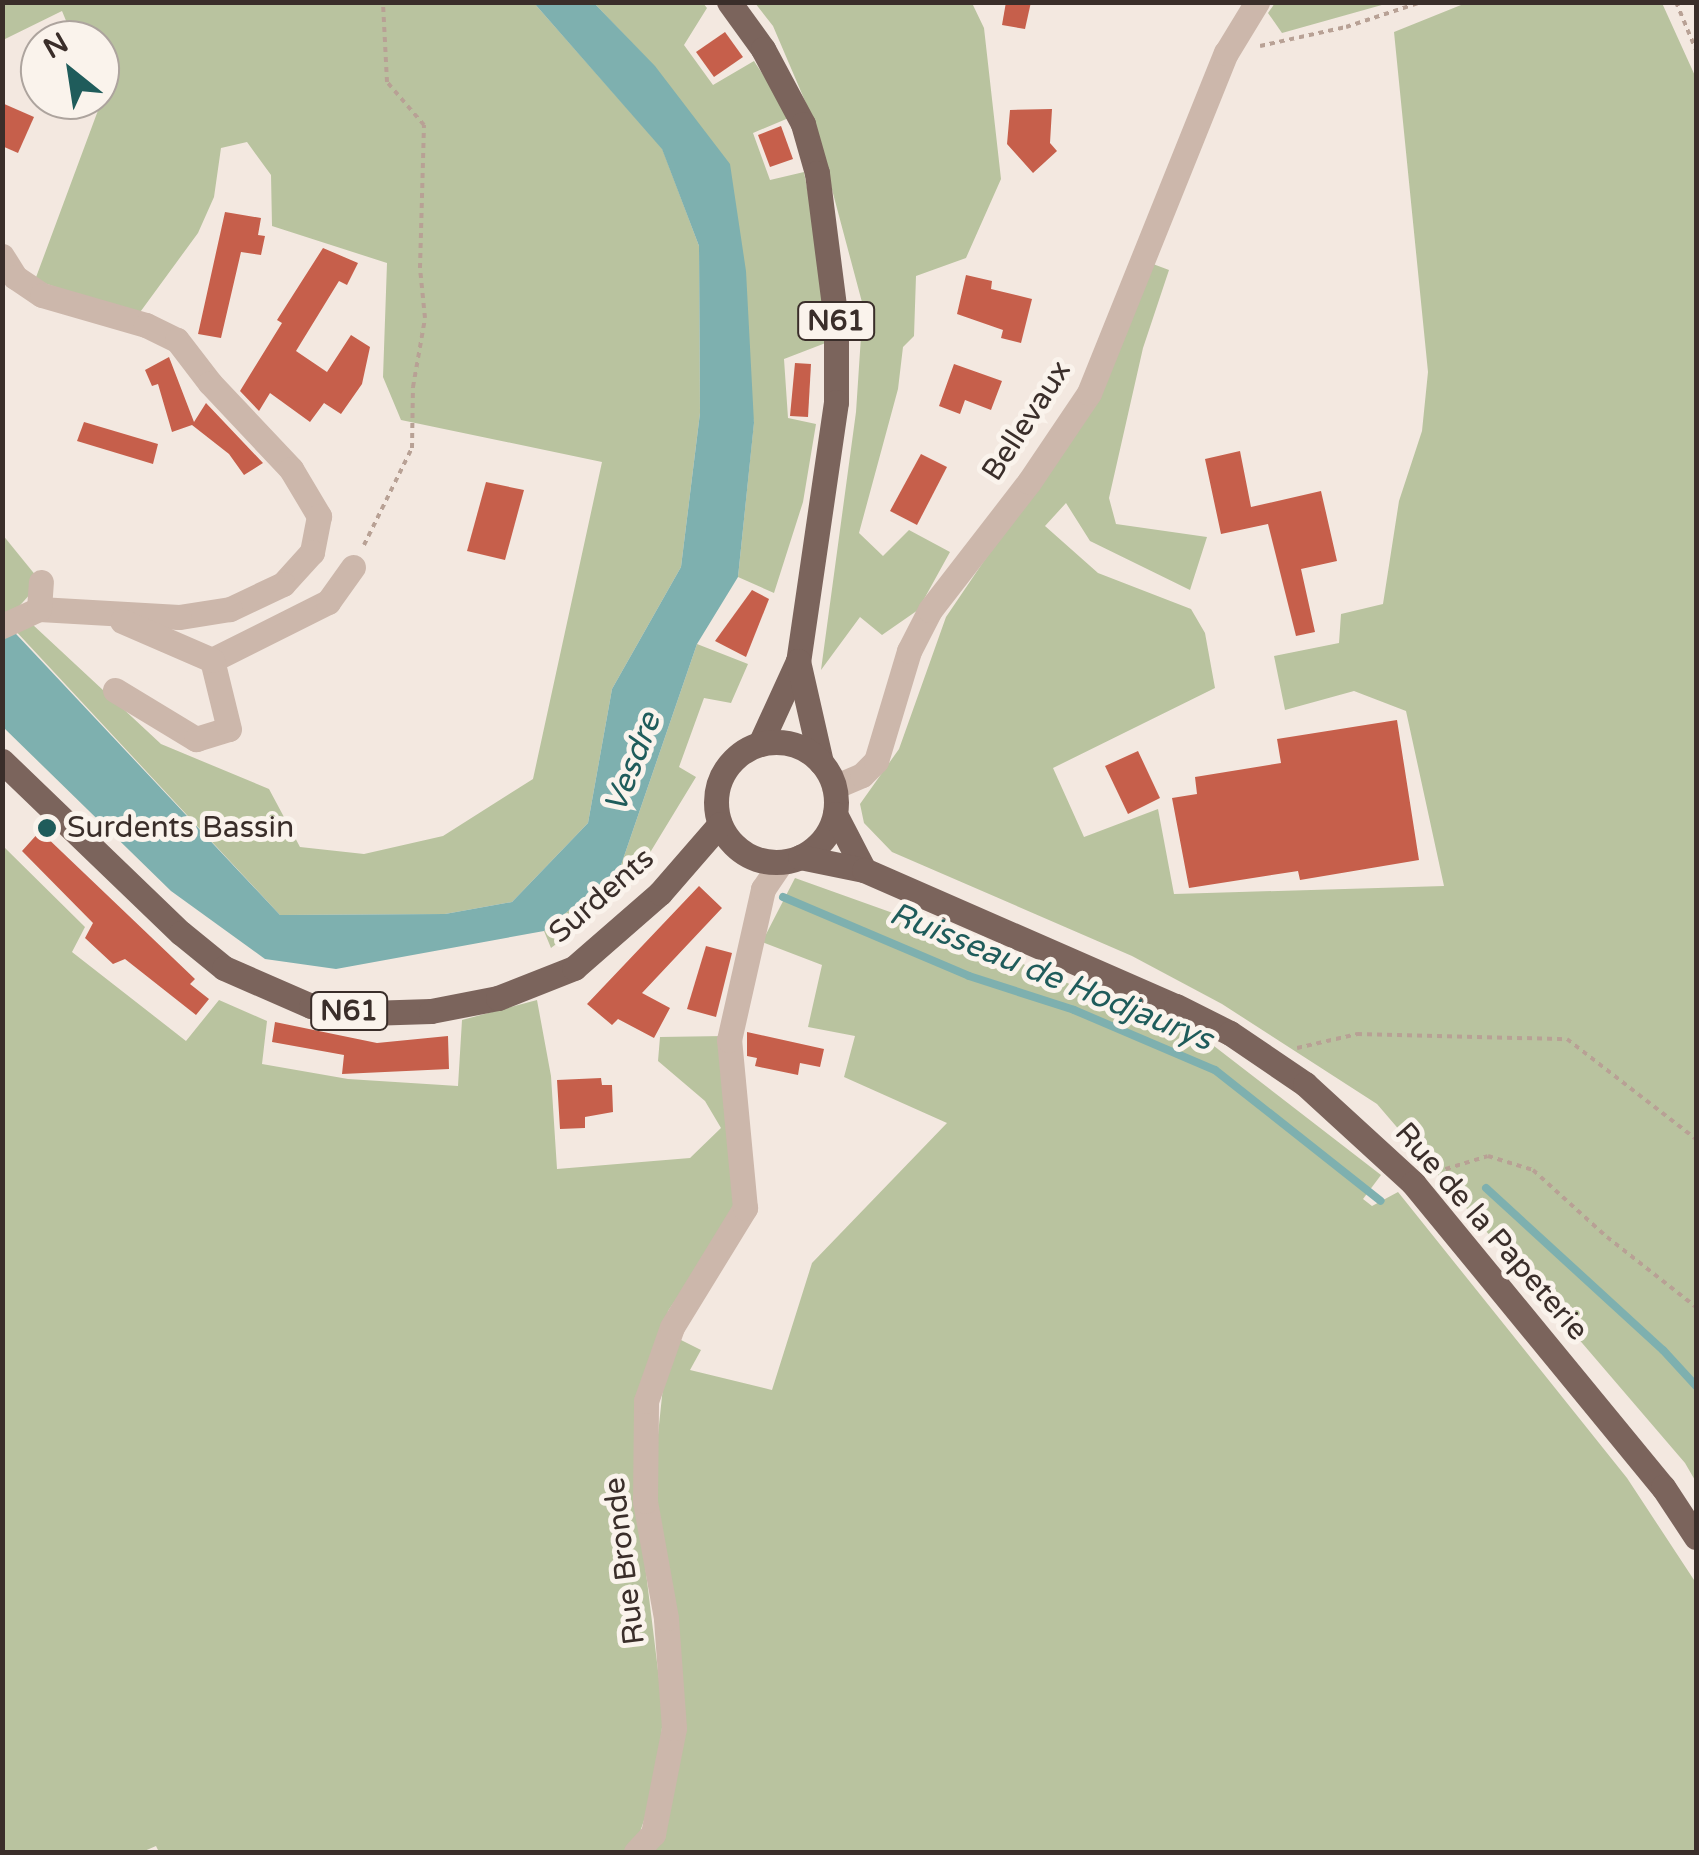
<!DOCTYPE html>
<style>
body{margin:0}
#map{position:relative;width:1699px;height:1855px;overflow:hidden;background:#f3e8e0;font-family:"Varela Round",sans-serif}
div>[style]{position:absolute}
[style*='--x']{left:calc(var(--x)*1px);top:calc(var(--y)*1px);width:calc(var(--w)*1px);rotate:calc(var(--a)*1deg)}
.green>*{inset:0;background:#b9c39f}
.water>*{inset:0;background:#7eb0af}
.stream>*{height:8px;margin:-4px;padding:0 4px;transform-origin:4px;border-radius:4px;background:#7eb0af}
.building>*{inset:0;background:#c65f4b}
.path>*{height:4px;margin-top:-2px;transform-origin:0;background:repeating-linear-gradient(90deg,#b8a195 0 5px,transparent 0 10px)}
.minor>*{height:25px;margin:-12.5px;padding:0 12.5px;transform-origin:12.5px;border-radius:12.5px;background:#ccb7ab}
.major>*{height:25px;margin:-12.5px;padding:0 12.5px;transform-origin:12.5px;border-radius:12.5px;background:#7b645c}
.major>.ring{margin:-12.5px;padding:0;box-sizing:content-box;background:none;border:25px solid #7b645c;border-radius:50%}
.dots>*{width:28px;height:28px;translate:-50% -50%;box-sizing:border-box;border:5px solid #faf3ec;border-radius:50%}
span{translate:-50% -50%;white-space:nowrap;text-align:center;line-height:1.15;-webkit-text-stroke:10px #faf3ec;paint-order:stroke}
.shield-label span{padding:2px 8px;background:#faf3ec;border:2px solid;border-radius:8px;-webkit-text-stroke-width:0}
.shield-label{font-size:28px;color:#3a2e2a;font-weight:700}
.street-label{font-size:30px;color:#3a2e2a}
.poi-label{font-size:30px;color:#3a2e2a}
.left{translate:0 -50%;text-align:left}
.water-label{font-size:32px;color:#1f5c5b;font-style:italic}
.frame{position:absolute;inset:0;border:5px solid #3a2e2a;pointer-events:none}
.north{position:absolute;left:20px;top:20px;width:100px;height:100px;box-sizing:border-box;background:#faf3ec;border:2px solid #ada49e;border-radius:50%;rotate:330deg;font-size:28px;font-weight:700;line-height:40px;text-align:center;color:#3a2e2a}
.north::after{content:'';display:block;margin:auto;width:35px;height:45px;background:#1f5c5b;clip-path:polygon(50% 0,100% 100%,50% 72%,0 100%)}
</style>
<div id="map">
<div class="green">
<div style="clip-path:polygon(2px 3px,534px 3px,662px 148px,699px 246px,700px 413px,681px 567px,612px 689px,588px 823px,512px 902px,445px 914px,280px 915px,12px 627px,32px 624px,161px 744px,269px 789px,300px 847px,364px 854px,443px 836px,533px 779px,602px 462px,401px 420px,383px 377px,387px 263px,272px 226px,271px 175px,247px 142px,221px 148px,214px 197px,198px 233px,138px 315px,35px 280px,100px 105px,100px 40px,74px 40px,62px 11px,3px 40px)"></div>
<div style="clip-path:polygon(594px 3px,703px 3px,707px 8px,684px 45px,713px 85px,754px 61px,791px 117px,753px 133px,770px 180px,804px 172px,836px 339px,784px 359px,788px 418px,816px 424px,803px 502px,774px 593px,738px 577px,754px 422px,655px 67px)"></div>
<div style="clip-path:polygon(755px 3px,972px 3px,984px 28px,1001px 179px,966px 258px,916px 276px,914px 336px,903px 347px,898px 389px,859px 533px,883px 556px,909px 530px,950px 552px,918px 610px,882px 635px,860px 617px,821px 670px,856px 412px,863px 306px,814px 122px,773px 26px)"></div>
<div style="clip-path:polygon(1275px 3px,1275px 2px,1389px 3px,1282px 33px,1268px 13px)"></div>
<div style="clip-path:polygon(1466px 3px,1662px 3px,1696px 78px,1696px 1482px,1685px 1463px,1377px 1104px,1222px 1004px,1132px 956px,892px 852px,864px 823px,860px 804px,899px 749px,946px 617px,1093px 400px,1153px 264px,1169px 270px,1143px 348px,1109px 498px,1116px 524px,1207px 537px,1190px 590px,1090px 541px,1066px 503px,1045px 526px,1098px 573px,1191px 609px,1205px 633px,1215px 688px,1053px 768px,1084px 837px,1158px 809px,1174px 894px,1444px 886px,1406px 711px,1354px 691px,1285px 710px,1274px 656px,1339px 643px,1341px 614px,1383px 604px,1399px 501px,1422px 431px,1428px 372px,1394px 32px)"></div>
<div style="clip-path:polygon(2px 534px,41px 582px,5px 622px,2px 619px)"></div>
<div style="clip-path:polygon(697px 644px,748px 664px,731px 703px,704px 698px,679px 767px,696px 777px,651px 851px,612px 901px,551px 948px,544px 931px,620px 868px)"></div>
<div style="clip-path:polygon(2px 845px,85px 927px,72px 952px,186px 1041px,219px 1000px,267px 1021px,262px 1064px,348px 1079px,458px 1086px,462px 1020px,537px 1000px,551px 1076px,557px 1169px,690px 1158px,721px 1128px,705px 1101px,658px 1061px,660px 1037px,724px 1036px,741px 1204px,668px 1311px,640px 1524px,663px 1711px,659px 1776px,638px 1838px,626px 1852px,159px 1852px,156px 1846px,142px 1852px,3px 1852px)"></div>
<div style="clip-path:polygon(795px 878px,960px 937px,1214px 1046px,1381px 1175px,1363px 1199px,1372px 1206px,1398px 1192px,1627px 1478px,1696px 1583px,1696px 1852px,648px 1852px,682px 1685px,651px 1502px,664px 1377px,675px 1337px,701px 1350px,690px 1370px,772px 1390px,812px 1263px,947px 1123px,844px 1077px,855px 1036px,808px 1027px,822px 965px,762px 942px)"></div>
</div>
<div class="water">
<div style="clip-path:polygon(534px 3px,594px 3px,655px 66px,730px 164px,746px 271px,754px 423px,738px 577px,697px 644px,620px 868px,544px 931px,336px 969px,265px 959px,171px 891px,3px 727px,2px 619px,280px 915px,445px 914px,512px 902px,588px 823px,612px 689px,681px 567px,700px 413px,699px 246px,662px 149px)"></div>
</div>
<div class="stream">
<div style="--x:783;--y:897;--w:202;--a:23"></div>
<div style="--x:969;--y:976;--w:110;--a:17.9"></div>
<div style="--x:1074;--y:1010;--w:153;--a:23.1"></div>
<div style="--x:1215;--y:1070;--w:211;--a:38.3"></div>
<div style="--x:1486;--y:1188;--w:240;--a:42.5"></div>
<div style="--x:1663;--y:1350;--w:49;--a:47.5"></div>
</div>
<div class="building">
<div style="clip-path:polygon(1006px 2px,1031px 2px,1025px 29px,1002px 25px)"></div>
<div style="clip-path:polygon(725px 32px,743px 57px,714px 77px,696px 52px)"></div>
<div style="clip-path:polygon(2px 103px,34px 117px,18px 153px,2px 146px)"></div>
<div style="clip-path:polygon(1052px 109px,1050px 143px,1057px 151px,1033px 173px,1007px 144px,1010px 110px)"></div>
<div style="clip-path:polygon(781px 126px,793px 159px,770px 167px,758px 135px)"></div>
<div style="clip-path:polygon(225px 212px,261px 218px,258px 235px,265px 236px,261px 255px,241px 252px,221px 338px,198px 334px)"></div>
<div style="clip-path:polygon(323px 248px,358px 263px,347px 285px,339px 281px,296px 351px,327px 372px,351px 335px,370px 347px,362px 384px,341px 414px,324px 403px,310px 422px,270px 393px,259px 411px,240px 391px,282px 323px,277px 320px)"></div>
<div style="clip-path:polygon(966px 275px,992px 281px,991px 289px,1032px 299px,1021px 343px,1001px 338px,1003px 330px,957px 314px)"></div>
<div style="clip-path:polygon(169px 357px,194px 422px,206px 403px,263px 463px,244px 475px,229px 454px,192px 425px,172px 432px,158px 384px,152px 386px,145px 370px)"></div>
<div style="clip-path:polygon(795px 363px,811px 364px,808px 417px,790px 416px)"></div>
<div style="clip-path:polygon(954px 364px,1002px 381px,991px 410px,965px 400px,960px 414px,939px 406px)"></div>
<div style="clip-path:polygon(84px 422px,158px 444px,153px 464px,77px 441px)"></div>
<div style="clip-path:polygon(1240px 451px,1251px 507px,1321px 491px,1337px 561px,1301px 569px,1315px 632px,1296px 636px,1268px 524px,1221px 534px,1205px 459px)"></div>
<div style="clip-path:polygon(921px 454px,947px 467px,917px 525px,890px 511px)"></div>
<div style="clip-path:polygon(486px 482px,524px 490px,505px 560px,467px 551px)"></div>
<div style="clip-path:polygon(752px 590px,769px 599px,746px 657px,715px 641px)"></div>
<div style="clip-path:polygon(1397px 720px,1419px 860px,1300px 880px,1298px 871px,1189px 888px,1172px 798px,1197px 794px,1195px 777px,1281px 763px,1277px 739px)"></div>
<div style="clip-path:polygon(1138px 751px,1160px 798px,1128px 814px,1105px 766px)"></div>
<div style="clip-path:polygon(40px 831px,195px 979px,190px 984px,209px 999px,196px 1015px,125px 959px,113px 964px,85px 938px,93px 923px,22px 851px)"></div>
<div style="clip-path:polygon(699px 886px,722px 908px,642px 993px,670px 1008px,654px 1038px,618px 1019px,612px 1025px,587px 1004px)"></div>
<div style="clip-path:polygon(706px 946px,732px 953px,716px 1017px,687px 1009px)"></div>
<div style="clip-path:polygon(275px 1022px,377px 1043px,448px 1036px,449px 1069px,342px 1074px,344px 1055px,272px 1042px)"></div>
<div style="clip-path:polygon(747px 1032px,824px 1049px,820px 1067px,800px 1063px,798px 1075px,755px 1066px,757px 1058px,747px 1056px)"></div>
<div style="clip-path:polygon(601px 1078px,602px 1085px,612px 1085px,613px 1112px,585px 1117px,585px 1128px,560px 1129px,557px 1080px)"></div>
</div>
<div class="path">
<div style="--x:1676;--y:2;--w:52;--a:67.4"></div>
<div style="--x:1260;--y:46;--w:88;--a:-12.5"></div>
<div style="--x:1346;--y:27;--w:79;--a:-18.4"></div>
<div style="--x:364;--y:545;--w:108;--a:-63.7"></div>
<div style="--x:412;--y:448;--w:61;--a:-89.1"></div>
<div style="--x:413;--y:387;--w:70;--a:-80.1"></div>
<div style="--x:425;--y:318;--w:50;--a:-95.7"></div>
<div style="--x:420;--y:268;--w:143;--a:-88.4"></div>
<div style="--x:424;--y:125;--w:57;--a:-130.7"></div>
<div style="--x:387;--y:82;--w:80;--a:-92.9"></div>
<div style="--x:1297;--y:1048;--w:62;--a:-13.1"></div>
<div style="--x:1357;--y:1034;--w:210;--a:1.4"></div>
<div style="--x:1567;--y:1039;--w:163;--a:37.8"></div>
<div style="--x:1436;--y:1172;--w:54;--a:-17.1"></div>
<div style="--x:1488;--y:1156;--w:47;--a:17.3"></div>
<div style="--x:1533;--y:1170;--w:100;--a:42.2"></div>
<div style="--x:1607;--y:1237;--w:113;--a:38.2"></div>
</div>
<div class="minor">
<div style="--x:2;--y:256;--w:25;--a:58"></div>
<div style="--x:15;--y:277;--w:32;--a:34"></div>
<div style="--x:42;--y:295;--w:108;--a:16.1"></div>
<div style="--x:146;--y:325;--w:34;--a:26"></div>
<div style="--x:177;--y:340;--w:54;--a:52.5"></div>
<div style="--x:210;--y:383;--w:118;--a:46.7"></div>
<div style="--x:291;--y:469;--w:55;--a:59.2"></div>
<div style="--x:319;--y:516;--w:37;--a:101"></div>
<div style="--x:312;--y:552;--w:43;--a:132.2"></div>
<div style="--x:283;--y:584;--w:59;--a:154.7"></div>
<div style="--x:230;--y:609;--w:52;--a:171.1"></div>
<div style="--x:179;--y:617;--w:140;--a:-176.7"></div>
<div style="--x:39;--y:609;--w:41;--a:155.3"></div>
<div style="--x:39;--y:609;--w:27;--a:-86"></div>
<div style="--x:212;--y:660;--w:130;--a:-26.6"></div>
<div style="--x:328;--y:602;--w:43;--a:-54.5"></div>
<div style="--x:115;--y:690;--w:95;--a:31.2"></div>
<div style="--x:196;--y:739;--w:34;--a:-17"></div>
<div style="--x:229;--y:729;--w:71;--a:-103.8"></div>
<div style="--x:212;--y:660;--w:98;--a:-156.6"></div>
<div style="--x:834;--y:787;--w:30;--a:-23"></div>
<div style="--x:862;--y:775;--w:20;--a:-45"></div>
<div style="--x:876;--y:761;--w:115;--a:-73.3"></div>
<div style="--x:909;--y:651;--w:46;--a:-62.9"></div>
<div style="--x:930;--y:610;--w:162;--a:-52.3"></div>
<div style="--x:1029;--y:482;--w:107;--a:-56"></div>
<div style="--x:1089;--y:393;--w:367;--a:-68.1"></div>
<div style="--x:1226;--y:53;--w:60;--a:-58.7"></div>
<div style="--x:636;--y:1852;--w:25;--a:-47"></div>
<div style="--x:653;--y:1834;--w:108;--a:-78.8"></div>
<div style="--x:674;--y:1728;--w:110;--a:-94.2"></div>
<div style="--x:666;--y:1618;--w:119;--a:-100.2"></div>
<div style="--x:645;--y:1501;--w:100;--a:-89.4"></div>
<div style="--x:646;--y:1401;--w:78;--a:-70.6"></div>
<div style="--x:672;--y:1327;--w:140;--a:-58.5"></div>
<div style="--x:745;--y:1208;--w:169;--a:-95.4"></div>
<div style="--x:729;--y:1040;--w:155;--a:-77.3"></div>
<div style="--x:763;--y:889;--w:32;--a:-56"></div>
</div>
<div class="major">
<div style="--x:729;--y:2;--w:58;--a:54.1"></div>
<div style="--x:763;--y:49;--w:85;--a:61.9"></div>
<div style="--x:803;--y:124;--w:51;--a:74.1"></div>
<div style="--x:817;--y:173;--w:150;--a:82.7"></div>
<div style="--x:836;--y:322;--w:80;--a:90"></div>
<div style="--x:836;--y:402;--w:262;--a:98.3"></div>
<div style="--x:798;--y:661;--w:91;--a:114.6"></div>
<div style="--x:798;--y:661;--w:104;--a:77.2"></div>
<div class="ring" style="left:716px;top:742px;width:95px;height:95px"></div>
<div style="--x:2;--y:761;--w:248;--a:43.9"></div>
<div style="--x:181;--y:933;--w:55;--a:39.1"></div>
<div style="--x:224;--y:968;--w:95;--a:23.6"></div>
<div style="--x:311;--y:1006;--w:57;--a:7"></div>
<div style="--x:368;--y:1013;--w:63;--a:-1.8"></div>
<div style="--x:431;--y:1011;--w:68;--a:-11"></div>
<div style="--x:498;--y:998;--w:82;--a:-21.5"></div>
<div style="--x:574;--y:968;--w:114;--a:-41.1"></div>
<div style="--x:660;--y:893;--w:91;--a:-49"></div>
<div style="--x:835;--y:814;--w:63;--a:62.6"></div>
<div style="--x:800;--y:857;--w:65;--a:11.5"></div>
<div style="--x:864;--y:870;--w:340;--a:23.6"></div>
<div style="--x:1176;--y:1006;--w:60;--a:26.6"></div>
<div style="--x:1230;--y:1033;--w:91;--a:34.2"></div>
<div style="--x:1305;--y:1084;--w:147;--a:42.5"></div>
<div style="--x:1413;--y:1183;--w:394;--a:50.6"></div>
<div style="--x:1663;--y:1487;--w:60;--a:56.6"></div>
</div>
<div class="dots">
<div style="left:47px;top:828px;background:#1f5c5b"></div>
</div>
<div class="shield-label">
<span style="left:836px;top:321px">N61</span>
<span style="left:349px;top:1011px">N61</span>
</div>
<div class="street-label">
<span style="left:1027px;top:421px;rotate:-57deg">Bellevaux</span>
<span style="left:602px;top:896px;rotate:-41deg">Surdents</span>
<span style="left:1491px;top:1232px;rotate:49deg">Rue de la Papeterie</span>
<span style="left:625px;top:1561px;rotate:-97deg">Rue Bronde</span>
</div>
<div class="poi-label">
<span class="left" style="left:67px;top:828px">Surdents Bassin</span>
</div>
<div class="water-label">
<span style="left:633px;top:763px;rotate:-69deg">Vesdre</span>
<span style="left:1051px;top:977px;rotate:22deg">Ruisseau de Hodjaurys</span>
</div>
<div class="frame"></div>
<div class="north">N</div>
</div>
